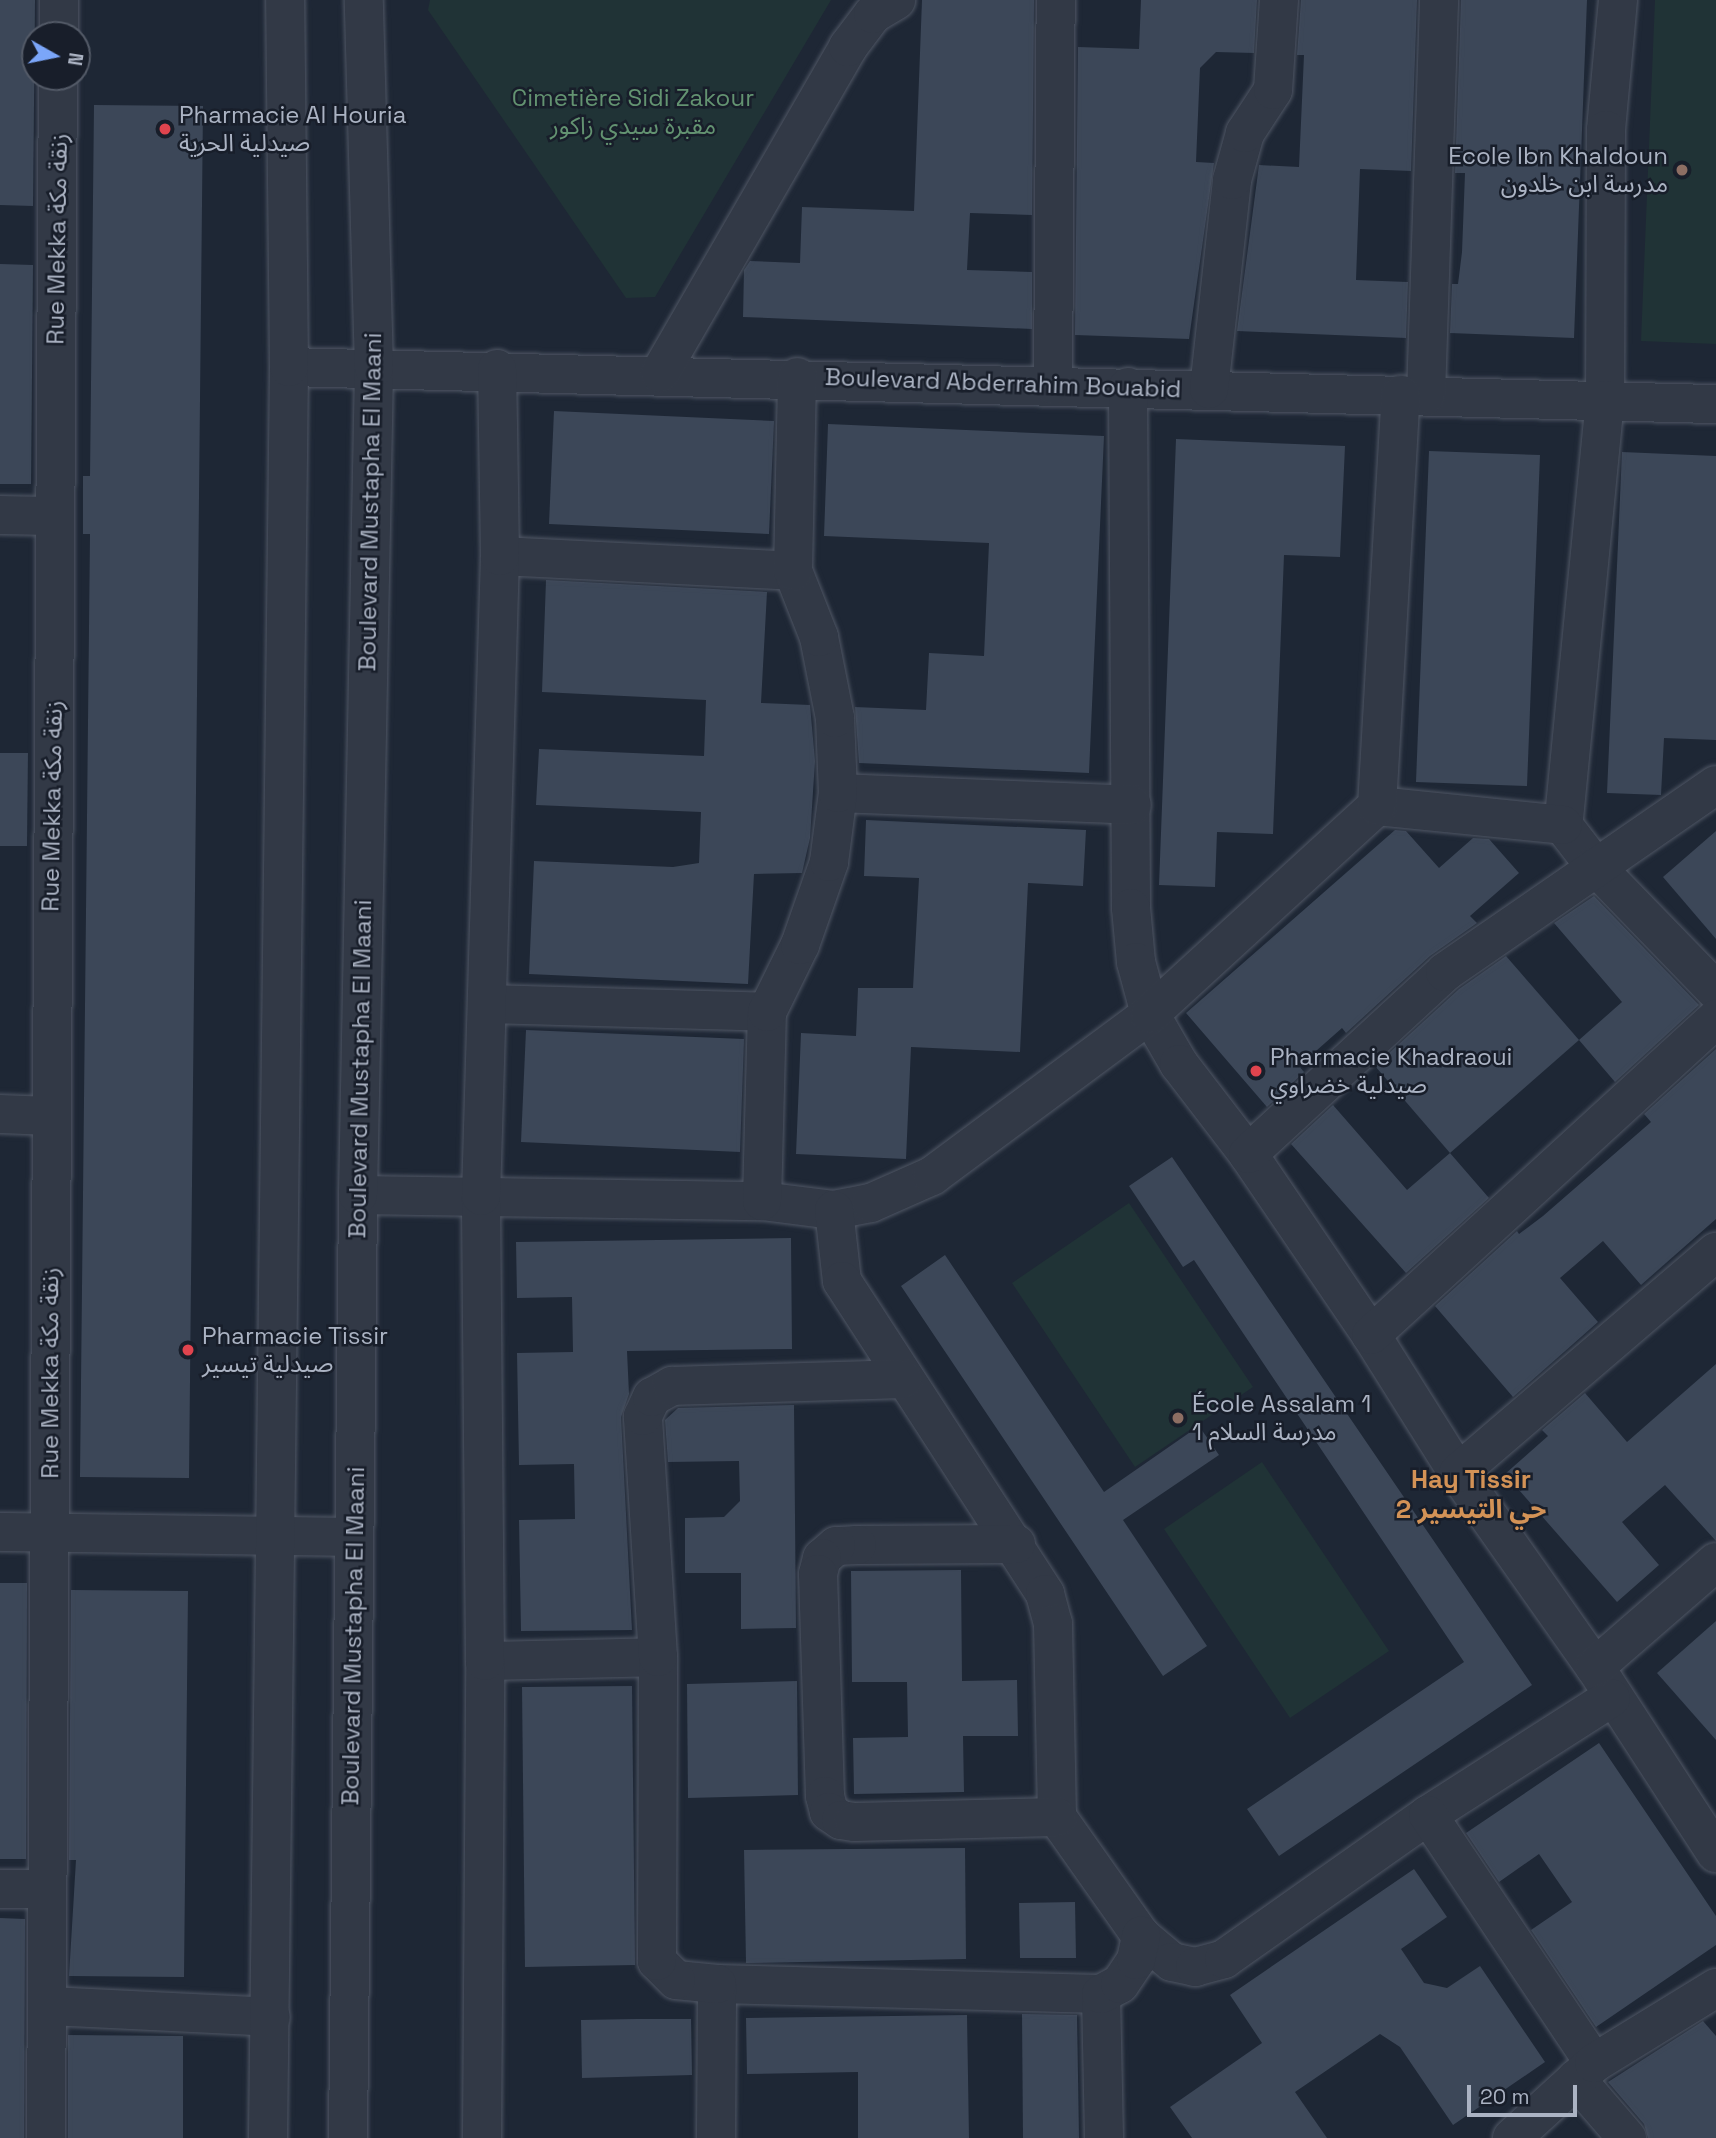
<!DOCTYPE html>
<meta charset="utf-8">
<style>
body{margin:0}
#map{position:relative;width:1716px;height:2138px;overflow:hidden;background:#1e2735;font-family:"Space Grotesk","Noto Sans Arabic",sans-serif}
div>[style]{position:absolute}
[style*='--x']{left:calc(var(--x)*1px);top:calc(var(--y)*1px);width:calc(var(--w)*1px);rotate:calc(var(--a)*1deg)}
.green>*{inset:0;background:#203336}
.building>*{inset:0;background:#3c4758}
.roads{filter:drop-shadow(0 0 2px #4f5664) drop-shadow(0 0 2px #4f5664)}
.minor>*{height:38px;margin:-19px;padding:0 19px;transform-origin:19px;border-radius:19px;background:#323946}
.dots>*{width:19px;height:19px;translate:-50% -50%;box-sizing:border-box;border:4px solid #181e2a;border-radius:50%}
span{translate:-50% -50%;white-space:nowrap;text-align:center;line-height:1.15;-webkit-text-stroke:5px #181e2a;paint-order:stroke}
.park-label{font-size:24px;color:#639371}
.poi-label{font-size:24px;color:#abb3c3}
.left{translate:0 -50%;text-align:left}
.right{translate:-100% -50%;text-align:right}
.street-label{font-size:24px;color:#abb3c3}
.neighbourhood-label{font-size:26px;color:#d39256;font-weight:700}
.north{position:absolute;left:21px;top:21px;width:70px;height:70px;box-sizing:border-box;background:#181e2a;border:2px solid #535a67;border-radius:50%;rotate:99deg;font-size:19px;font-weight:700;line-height:28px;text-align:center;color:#abb3c3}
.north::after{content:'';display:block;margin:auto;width:24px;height:32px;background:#7ba6f9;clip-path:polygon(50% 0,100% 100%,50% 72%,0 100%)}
.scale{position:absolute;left:1467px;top:2085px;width:110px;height:32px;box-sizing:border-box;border:4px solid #abb3c3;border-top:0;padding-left:9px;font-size:21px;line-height:24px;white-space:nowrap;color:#abb3c3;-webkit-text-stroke:5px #181e2a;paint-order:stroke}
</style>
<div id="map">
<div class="green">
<div style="clip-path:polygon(430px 0,831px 0,655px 297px,626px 298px,428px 10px)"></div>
<div style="clip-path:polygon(1655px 0,1716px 0,1716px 344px,1641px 341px)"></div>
<div style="clip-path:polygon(1129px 1203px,1253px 1387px,1135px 1467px,1012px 1283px)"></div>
<div style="clip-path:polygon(1262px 1462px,1389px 1651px,1290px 1718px,1164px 1529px)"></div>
</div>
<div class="building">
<div style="clip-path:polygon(0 0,35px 0,33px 206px,0 205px)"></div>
<div style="clip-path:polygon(922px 0,1034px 0,1032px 215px,970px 213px,967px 270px,1032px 272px,1032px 329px,743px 317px,744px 270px,750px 261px,800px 263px,802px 207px,914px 211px)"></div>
<div style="clip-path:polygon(1141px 0,1257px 0,1254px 53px,1216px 52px,1200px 68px,1196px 162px,1214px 163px,1189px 339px,1075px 335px,1078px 47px,1139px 49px)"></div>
<div style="clip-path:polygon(1301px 0,1417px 0,1411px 171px,1360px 169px,1356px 280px,1408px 282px,1406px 338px,1237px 331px,1259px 165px,1299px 167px,1304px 55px,1297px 55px)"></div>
<div style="clip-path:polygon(1461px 0,1587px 0,1574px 338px,1450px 333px,1452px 284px,1458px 284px,1462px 252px,1465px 173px,1455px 173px)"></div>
<div style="clip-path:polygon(94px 105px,203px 106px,189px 1478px,80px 1477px,90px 534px,83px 534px,83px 476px,90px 476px)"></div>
<div style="clip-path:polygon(0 264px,33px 265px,31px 484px,0 484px)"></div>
<div style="clip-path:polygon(554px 411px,774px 421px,769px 534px,549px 524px)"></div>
<div style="clip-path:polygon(828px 424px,1104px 436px,1089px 773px,859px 763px,855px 707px,926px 710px,929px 653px,984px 656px,989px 543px,824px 536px)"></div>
<div style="clip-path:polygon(1176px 439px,1345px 446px,1340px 557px,1284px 555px,1273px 834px,1217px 832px,1215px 887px,1159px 885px)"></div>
<div style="clip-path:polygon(1429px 451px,1540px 455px,1527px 786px,1416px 782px)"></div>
<div style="clip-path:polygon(1622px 452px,1716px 456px,1716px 740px,1664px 738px,1661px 795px,1607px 793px)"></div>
<div style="clip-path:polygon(546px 580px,767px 592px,761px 703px,810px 705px,815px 761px,810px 838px,802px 873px,754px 874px,748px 984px,529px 974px,534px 861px,673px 867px,699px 863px,701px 812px,536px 805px,539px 749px,704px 756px,706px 700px,542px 692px)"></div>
<div style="clip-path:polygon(0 753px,28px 753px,27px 846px,0 846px)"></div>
<div style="clip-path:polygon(866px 820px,1086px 830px,1083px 886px,1028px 883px,1020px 1052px,911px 1047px,906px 1159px,796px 1154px,801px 1033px,856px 1036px,858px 988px,913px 988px,919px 878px,864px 876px)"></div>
<div style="clip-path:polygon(1395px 830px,1406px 831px,1439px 868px,1473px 838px,1489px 839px,1519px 873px,1470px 916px,1477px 923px,1430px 956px,1346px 1033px,1342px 1028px,1299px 1066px,1304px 1072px,1267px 1107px,1186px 1013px)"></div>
<div style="clip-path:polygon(1716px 831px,1716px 939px,1663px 877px)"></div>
<div style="clip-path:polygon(1594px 896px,1699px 1005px,1615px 1082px,1579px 1040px,1622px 1002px,1554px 923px)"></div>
<div style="clip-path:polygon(1506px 956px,1579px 1040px,1450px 1153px,1375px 1066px,1459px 989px)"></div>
<div style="clip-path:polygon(526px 1030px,744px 1039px,740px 1152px,521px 1142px)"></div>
<div style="clip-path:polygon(1716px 1049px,1716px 1219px,1641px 1285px,1603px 1241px,1560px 1278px,1598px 1322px,1513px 1397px,1435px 1306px,1517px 1231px,1519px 1234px,1543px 1216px,1651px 1122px,1644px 1114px)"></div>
<div style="clip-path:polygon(1333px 1105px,1407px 1190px,1450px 1153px,1489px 1198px,1406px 1273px,1291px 1144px)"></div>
<div style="clip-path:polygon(1172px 1157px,1532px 1685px,1279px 1856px,1247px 1809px,1464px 1662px,1194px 1260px,1183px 1267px,1129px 1186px)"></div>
<div style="clip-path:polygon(791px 1238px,792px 1349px,627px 1351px,629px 1394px,621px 1417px,632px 1630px,521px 1631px,519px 1520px,575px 1519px,574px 1464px,519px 1465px,517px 1353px,573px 1352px,572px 1297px,517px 1298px,516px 1242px)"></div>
<div style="clip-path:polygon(945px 1255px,1104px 1492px,1199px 1426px,1219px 1455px,1123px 1520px,1207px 1646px,1163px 1676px,901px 1286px)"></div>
<div style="clip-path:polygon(1716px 1364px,1716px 1541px,1665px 1485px,1622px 1522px,1659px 1565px,1617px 1602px,1505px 1474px,1548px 1436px,1542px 1430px,1585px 1393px,1627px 1442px)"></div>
<div style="clip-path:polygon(794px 1405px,796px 1628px,741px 1629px,741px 1573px,685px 1573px,685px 1518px,724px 1517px,740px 1501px,739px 1461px,668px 1462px,665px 1420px,678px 1408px)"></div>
<div style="clip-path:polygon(961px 1570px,962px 1681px,1017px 1680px,1018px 1736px,963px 1736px,964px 1792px,854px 1794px,853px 1738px,908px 1737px,907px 1682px,852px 1682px,851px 1571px)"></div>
<div style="clip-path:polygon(0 1583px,27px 1583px,26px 1859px,0 1859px)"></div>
<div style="clip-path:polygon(71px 1590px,188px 1591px,184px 1977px,69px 1976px,76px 1860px,69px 1860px)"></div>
<div style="clip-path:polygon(1716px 1621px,1716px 1740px,1657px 1673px)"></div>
<div style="clip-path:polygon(797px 1681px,798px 1795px,688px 1798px,687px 1684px)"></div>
<div style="clip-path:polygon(632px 1686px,635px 1965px,525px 1967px,522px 1687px)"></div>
<div style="clip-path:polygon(1599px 1743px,1716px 1916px,1716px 1945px,1596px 2027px,1531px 1930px,1572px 1902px,1539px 1854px,1499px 1882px,1466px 1833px)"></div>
<div style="clip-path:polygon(965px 1848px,966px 1959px,746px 1963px,744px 1850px)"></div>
<div style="clip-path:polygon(1414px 1869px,1447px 1917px,1401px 1949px,1424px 1983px,1447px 1988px,1480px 1966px,1545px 2062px,1453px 2125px,1400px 2047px,1380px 2034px,1295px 2092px,1327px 2138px,1192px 2138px,1170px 2107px,1262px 2043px,1230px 1995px)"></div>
<div style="clip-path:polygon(1075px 1902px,1076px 1958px,1020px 1958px,1019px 1903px)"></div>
<div style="clip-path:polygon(0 1918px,25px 1919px,24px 2138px,0 2138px)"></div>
<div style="clip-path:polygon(1022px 2014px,1077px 2015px,1079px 2138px,1023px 2138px)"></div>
<div style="clip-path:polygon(967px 2015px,969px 2138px,858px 2138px,858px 2072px,747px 2074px,746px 2018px)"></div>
<div style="clip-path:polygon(636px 2019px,691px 2019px,692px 2075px,582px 2078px,581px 2020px)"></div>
<div style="clip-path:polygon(1703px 2021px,1716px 2036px,1716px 2138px,1648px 2138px,1644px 2124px,1608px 2082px)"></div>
<div style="clip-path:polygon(68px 2035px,183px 2036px,183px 2138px,68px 2138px)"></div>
</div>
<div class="roads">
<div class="minor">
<div style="--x:1618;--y:0;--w:131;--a:95.3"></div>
<div style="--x:1606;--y:130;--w:270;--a:90.2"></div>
<div style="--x:1605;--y:400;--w:427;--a:95.6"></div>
<div style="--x:1563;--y:825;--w:51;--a:52.2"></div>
<div style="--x:1594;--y:865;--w:175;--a:45.9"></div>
<div style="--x:59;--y:35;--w:35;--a:-90"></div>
<div style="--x:289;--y:367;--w:1427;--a:1.49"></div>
<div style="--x:660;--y:373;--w:376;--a:-60"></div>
<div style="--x:848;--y:47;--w:41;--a:-52.9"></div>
<div style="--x:873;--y:14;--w:27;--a:-31"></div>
<div style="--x:1053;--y:385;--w:385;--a:-89.6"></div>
<div style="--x:1128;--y:387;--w:521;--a:89.67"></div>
<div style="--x:1131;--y:908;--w:54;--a:84.7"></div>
<div style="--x:1136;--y:962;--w:54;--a:74.9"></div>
<div style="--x:1150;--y:1014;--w:58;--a:59.9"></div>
<div style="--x:1179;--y:1064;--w:113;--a:52.5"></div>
<div style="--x:1248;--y:1154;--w:219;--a:55.8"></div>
<div style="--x:1371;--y:1335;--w:163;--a:57.8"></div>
<div style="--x:1458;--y:1473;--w:237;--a:54.8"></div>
<div style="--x:1595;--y:1667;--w:222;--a:57"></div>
<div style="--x:1209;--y:389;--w:210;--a:-83.7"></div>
<div style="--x:1232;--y:180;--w:49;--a:-74.5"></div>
<div style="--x:1245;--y:133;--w:51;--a:-56.9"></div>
<div style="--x:1273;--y:90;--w:90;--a:-86.2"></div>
<div style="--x:1426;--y:395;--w:395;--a:-88.1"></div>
<div style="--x:0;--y:515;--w:54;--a:1.1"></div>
<div style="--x:500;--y:556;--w:293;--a:2.9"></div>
<div style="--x:838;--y:793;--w:294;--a:2.3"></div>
<div style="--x:1377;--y:806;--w:187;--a:5.8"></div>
<div style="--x:488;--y:1004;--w:279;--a:1.6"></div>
<div style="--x:0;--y:1114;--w:49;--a:2.3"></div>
<div style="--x:1248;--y:1154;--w:268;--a:-42.7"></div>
<div style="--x:1445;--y:972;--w:329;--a:-34.6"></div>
<div style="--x:358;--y:1195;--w:404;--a:0.9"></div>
<div style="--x:762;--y:1201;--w:73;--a:7.1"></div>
<div style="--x:834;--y:1210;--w:38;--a:-11"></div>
<div style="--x:871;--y:1203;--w:67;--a:-23.9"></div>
<div style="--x:932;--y:1176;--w:272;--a:-36.6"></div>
<div style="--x:1150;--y:1014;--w:308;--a:-42.5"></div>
<div style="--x:1377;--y:806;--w:412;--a:-86.7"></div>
<div style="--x:762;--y:1201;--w:189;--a:-88.5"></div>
<div style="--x:767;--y:1012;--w:75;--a:-63.8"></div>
<div style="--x:800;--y:945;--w:88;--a:-70.7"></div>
<div style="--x:829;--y:862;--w:70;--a:-82.6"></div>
<div style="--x:838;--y:793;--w:75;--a:-92.3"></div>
<div style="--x:835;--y:718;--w:83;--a:-101.2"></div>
<div style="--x:819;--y:637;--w:71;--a:-111.5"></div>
<div style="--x:793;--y:571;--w:194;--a:-88.8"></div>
<div style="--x:834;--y:1210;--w:71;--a:83.6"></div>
<div style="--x:842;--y:1281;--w:373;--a:57"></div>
<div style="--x:1045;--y:1594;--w:31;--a:75"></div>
<div style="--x:1053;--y:1624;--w:193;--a:88.8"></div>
<div style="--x:1057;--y:1817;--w:146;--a:54.8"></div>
<div style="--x:1141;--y:1936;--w:40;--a:40"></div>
<div style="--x:1172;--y:1962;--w:24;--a:12"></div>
<div style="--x:1195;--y:1967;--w:30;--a:-15"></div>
<div style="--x:1224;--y:1959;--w:250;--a:-35.2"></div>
<div style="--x:1428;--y:1815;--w:217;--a:-32.6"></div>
<div style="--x:1371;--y:1335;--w:468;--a:-42.5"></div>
<div style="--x:1458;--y:1473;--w:340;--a:-40.6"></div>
<div style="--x:0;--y:1532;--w:354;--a:0.8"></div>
<div style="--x:1016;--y:1544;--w:159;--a:179.6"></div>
<div style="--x:857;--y:1545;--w:21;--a:177"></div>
<div style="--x:836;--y:1546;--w:18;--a:139"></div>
<div style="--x:822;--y:1558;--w:16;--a:104"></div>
<div style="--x:818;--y:1574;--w:222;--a:88.2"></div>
<div style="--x:825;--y:1796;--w:16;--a:76"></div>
<div style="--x:829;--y:1812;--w:14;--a:34"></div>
<div style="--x:841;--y:1820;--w:13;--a:9"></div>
<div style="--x:854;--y:1822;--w:203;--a:-1.4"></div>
<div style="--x:485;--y:1661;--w:173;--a:-1.3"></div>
<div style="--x:1595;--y:1667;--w:160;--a:-41"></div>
<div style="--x:1428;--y:1815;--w:298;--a:56.2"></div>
<div style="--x:0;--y:1889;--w:46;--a:0"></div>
<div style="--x:717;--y:1984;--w:384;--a:1.5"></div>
<div style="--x:48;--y:2006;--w:223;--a:2.8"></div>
<div style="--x:1576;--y:2079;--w:78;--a:49.2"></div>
<div style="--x:46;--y:2138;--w:2061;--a:-89.67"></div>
<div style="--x:268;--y:2138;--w:1771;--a:-89.32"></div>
<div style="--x:289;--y:367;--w:367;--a:-90.6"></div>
<div style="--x:348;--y:2138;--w:943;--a:-89.39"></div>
<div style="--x:358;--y:1195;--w:827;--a:-88.89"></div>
<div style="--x:374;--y:368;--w:368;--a:-91.6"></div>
<div style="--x:482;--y:2138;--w:477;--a:-89.6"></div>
<div style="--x:485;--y:1661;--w:465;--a:-90.5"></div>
<div style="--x:481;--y:1196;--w:640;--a:-88.3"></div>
<div style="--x:500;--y:556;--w:187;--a:-90.9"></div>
<div style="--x:716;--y:2138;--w:154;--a:-89.6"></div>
<div style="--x:717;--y:1984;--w:41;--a:-174.4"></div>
<div style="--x:676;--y:1980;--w:27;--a:-135"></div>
<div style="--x:657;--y:1961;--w:304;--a:-89.8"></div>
<div style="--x:658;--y:1657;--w:241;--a:-93.6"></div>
<div style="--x:643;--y:1416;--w:21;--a:-65"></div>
<div style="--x:652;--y:1397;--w:23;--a:-29"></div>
<div style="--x:672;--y:1386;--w:231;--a:-1.7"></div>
<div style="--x:1104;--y:2138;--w:144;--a:-91.2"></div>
<div style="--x:1101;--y:1994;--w:21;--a:-28"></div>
<div style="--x:1120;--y:1984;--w:29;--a:-56"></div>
<div style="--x:1136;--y:1960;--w:25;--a:-78"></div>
<div style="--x:1512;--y:2138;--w:111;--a:-42.4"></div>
<div style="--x:1594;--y:2063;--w:143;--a:-31.6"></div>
</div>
</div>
<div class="dots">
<div style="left:165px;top:129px;background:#e0444e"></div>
<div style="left:1682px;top:170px;background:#8d6e63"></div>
<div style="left:1256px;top:1071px;background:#e0444e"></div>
<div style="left:188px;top:1350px;background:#e0444e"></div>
<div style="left:1178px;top:1418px;background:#8d6e63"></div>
</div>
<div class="park-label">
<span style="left:633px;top:112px">Cimetière Sidi Zakour<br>مقبرة سيدي زاكور</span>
</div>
<div class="poi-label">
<span class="left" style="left:179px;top:129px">Pharmacie Al Houria<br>صيدلية الحرية</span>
<span class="right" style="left:1668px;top:170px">Ecole Ibn Khaldoun<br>مدرسة ابن خلدون</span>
<span class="left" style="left:1270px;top:1071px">Pharmacie Khadraoui<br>صيدلية خضراوي</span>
<span class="left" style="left:202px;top:1350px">Pharmacie Tissir<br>صيدلية تيسير</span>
<span class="left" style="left:1192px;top:1418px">École Assalam 1<br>مدرسة السلام 1</span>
</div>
<div class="street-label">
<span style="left:57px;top:239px;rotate:-89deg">Rue Mekka زنقة مكة</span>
<span style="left:1003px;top:383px;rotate:2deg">Boulevard Abderrahim Bouabid</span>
<span style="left:370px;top:502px;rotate:-89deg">Boulevard Mustapha El Maani</span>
<span style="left:52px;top:806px;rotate:-89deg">Rue Mekka زنقة مكة</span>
<span style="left:360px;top:1069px;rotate:-89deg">Boulevard Mustapha El Maani</span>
<span style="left:50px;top:1373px;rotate:-90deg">Rue Mekka زنقة مكة</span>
<span style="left:353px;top:1636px;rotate:-89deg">Boulevard Mustapha El Maani</span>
</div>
<div class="neighbourhood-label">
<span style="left:1471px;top:1495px">Hay Tissir<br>2 حي التيسير</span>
</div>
<div class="north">N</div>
<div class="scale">20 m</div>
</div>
